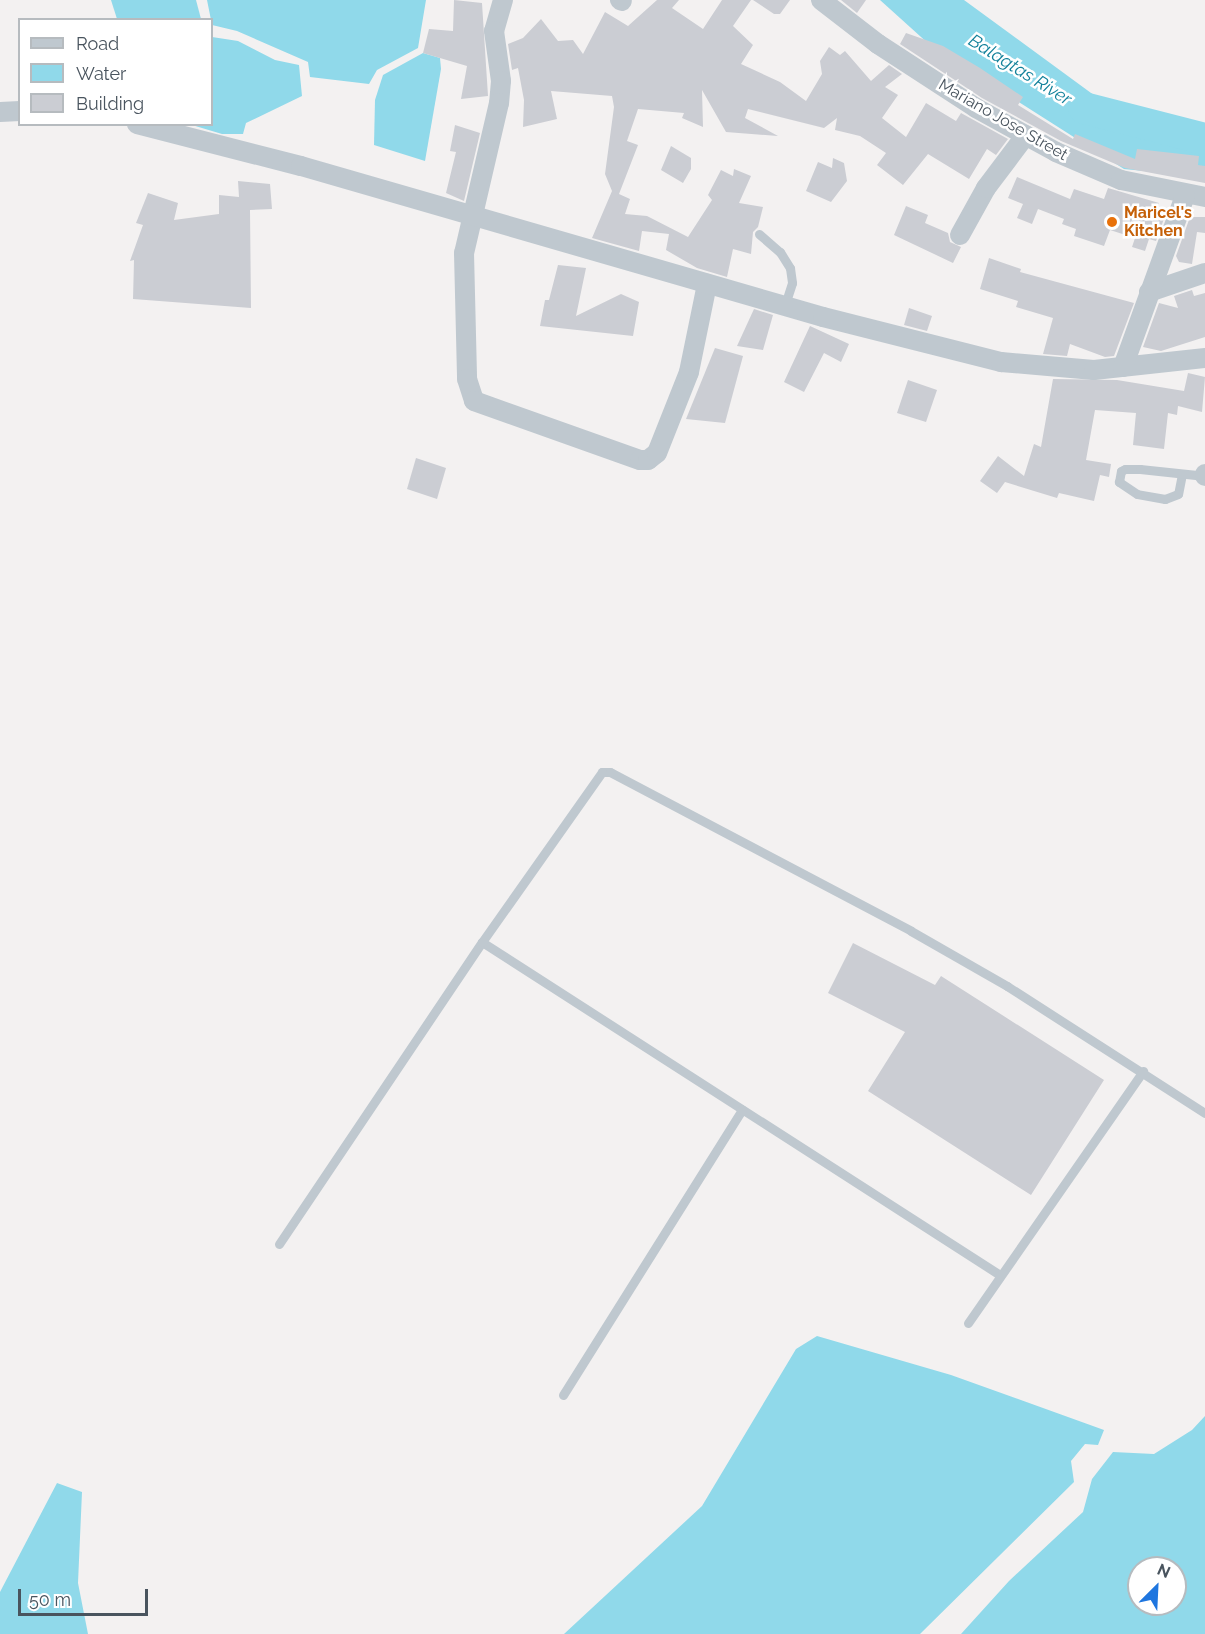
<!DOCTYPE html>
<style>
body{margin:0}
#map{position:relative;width:1205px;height:1634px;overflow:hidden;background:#f3f1f1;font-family:Raleway,sans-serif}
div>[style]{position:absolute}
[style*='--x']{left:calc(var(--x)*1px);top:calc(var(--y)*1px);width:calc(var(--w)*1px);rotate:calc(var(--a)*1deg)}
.water>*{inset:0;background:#90d9ea}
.river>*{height:32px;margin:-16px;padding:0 16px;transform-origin:16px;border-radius:16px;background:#90d9ea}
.building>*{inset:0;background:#cbcdd3}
.service>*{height:9px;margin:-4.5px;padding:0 4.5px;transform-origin:4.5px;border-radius:4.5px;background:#bfc8cf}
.minor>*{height:20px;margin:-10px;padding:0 10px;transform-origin:10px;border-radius:10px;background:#bfc8cf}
.dots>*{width:16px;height:16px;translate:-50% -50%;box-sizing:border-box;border:3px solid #fff;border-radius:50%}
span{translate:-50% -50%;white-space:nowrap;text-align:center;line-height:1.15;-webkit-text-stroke:5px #fff;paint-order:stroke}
.street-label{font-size:16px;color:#49545e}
.food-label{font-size:16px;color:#c56008;font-weight:700}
.left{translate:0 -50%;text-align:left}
.water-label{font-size:18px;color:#11809a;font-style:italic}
.legend{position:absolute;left:18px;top:18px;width:195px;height:108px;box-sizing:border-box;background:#fff;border:2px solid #b6bbbf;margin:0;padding:8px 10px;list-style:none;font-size:18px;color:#49545e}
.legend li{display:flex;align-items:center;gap:12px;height:30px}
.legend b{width:30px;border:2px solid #b6bbbf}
.north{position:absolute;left:1127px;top:1556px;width:60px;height:60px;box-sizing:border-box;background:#fff;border:2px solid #b6bbbf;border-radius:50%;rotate:24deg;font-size:16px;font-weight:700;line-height:24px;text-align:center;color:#49545e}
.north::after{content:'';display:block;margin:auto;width:21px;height:27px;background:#1f76df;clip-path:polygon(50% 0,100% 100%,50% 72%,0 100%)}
.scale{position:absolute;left:18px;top:1589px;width:130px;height:27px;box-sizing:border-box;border:3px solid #49545e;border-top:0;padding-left:8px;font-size:18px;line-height:21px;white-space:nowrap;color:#49545e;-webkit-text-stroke:4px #fff;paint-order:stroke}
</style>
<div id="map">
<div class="water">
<div style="clip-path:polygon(111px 0,196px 0,201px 19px,117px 19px)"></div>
<div style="clip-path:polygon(207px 0,426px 0,418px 48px,377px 70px,369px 84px,310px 77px,308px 62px,237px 31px,212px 25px)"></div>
<div style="clip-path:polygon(880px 0,964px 0,1132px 123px,1205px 130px,1205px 177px,1124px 169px,931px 46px)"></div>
<div style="clip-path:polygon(212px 37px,238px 41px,275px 60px,299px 65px,302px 96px,246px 123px,243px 134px,222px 134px,192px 125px,212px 124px)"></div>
<div style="clip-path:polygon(423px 53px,440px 58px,441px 69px,425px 161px,374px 145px,375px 100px,383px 75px)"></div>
<div style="clip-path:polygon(817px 1336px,951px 1375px,1104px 1430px,1098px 1445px,1085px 1444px,1071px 1461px,1074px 1482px,920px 1634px,564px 1634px,702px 1506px,796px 1349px)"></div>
<div style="clip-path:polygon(evenodd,1205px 1416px,1205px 1634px,961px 1634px,1009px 1581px,1083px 1512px,1092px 1479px,1113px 1452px,1154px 1454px,1192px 1430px,1205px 1416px,1139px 1568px,1175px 1568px,1175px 1604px,1139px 1604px,1139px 1568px)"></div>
<div style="clip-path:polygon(57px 1483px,82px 1492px,78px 1583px,88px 1634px,0 1634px,0 1592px)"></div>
</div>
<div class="river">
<div style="--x:1084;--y:108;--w:125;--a:14.4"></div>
</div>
<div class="building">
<div style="clip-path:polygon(454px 0,482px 3px,488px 96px,461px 99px,467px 66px,423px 53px,429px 29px,453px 31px)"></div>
<div style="clip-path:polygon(657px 0,679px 0,672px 8px,703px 29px,722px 0,751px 0,733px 26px,753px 45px,741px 64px,780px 82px,806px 101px,822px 74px,820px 61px,829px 47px,840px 55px,845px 51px,871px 81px,889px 65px,902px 74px,885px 87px,898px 95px,882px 118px,906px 137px,926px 103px,956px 121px,961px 113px,1008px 139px,996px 155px,987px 149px,969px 179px,928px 154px,903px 185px,877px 165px,886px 153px,860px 136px,835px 130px,837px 118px,824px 128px,748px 109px,745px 118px,778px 136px,726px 132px,702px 90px,703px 127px,682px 118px,684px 113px,638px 109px,627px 141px,638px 145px,619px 194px,630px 199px,625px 214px,647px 216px,688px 237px,712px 200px,708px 195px,721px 170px,733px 176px,734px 169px,751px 176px,739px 203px,763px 207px,758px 227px,753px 232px,751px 254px,733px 249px,727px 277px,697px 268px,666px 250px,669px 234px,642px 231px,639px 251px,592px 238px,612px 191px,605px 174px,614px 107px,612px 96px,551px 91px,557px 119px,523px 127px,524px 100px,518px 68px,512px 70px,508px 44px,523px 38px,541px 19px,558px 41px,573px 40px,583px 54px,605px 12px,628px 26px)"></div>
<div style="clip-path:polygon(753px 0,790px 0,780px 14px,774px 14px)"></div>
<div style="clip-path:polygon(841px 0,866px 0,857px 13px)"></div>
<div style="clip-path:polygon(906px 33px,943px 46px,980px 68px,1023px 97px,1018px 105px,1073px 139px,1075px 134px,1135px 159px,1137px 149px,1199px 156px,1198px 165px,1205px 166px,1205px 183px,1125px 168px,1061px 141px,982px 98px,900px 44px)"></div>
<div style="clip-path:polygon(455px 125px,480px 133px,464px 201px,446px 193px,456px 152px,450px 151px)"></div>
<div style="clip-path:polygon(671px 146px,691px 158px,691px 169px,683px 183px,661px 170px)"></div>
<div style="clip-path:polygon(833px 158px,844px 163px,847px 181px,831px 202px,806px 191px,818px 162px,832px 168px)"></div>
<div style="clip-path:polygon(1017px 177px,1070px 199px,1074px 189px,1104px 199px,1108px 188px,1159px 203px,1157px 210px,1166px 213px,1156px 241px,1149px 239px,1145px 251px,1132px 247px,1135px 238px,1110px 230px,1104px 246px,1074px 236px,1076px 229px,1062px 224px,1064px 219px,1038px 209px,1032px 224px,1017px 218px,1023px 204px,1008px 198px)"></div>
<div style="clip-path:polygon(238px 181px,270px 184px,272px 209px,250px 210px,251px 308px,133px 299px,134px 260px,130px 261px,143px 225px,136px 223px,148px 193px,178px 203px,174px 220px,219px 214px,219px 195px,239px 197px)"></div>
<div style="clip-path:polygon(906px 206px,928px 215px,925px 223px,948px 233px,950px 242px,961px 247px,953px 263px,894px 235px)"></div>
<div style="clip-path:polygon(1190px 217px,1205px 217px,1205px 233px,1197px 232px,1192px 264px,1179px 262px,1176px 256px)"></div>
<div style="clip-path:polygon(989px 258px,1021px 269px,1020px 272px,1134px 303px,1114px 356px,1105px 357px,1070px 344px,1067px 356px,1043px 354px,1053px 318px,1016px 307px,1018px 301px,980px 289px)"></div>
<div style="clip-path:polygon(558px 265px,586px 268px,576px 316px,621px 294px,639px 302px,633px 336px,540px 326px,545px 300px,549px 300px)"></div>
<div style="clip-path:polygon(1192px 290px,1194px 296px,1205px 293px,1205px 337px,1161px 351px,1143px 347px,1159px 303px,1178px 308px,1174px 296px)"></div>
<div style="clip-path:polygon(909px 308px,932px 316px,927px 331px,904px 325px)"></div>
<div style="clip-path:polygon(754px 309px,773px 315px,763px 350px,737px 346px)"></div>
<div style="clip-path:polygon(810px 326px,849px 344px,841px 362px,824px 353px,804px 392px,784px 382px)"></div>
<div style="clip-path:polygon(715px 348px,743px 356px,725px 423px,686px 419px)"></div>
<div style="clip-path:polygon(1188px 373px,1205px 377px,1202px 412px,1178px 406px,1177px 415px,1168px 413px,1164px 449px,1133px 445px,1136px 413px,1095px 410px,1086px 460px,1111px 464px,1109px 477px,1100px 475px,1094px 501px,1059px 493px,1057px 498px,1005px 482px,997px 493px,980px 481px,998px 456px,1024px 476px,1034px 444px,1041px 447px,1053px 379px,1117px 380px,1184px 391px)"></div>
<div style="clip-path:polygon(908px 380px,937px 390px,926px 422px,897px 413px)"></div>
<div style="clip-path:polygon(416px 458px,446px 468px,437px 499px,407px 489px)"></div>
<div style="clip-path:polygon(853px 943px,935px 985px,941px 976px,1104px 1080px,1031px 1195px,868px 1091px,905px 1032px,828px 993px)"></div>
</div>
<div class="service">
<div style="--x:759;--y:234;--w:28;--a:41"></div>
<div style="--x:780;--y:252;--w:19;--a:58"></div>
<div style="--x:790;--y:268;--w:15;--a:82"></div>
<div style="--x:792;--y:283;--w:23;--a:108"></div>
<div style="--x:1182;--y:474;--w:20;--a:101"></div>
<div style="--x:1178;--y:494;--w:14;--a:159"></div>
<div style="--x:1165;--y:499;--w:28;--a:-170"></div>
<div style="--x:1137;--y:494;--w:22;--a:-146"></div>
<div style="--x:1119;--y:482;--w:11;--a:-80"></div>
<div style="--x:1121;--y:471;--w:4;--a:-27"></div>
<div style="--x:1125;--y:469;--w:15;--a:0"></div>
<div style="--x:1140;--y:469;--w:65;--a:6.1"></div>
<div style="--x:482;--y:942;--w:616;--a:32.74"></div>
<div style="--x:279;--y:1244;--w:364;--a:-56.1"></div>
<div style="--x:482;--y:942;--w:208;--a:-54.8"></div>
<div style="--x:602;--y:772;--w:8;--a:0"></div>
<div style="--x:610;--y:772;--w:340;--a:27.8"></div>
<div style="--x:911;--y:931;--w:111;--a:29.8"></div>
<div style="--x:1007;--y:986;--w:235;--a:32.7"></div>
<div style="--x:968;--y:1323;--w:307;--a:-55.2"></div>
<div style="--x:563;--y:1395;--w:337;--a:-57.9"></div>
</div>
<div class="minor">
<div style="--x:503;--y:0;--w:32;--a:106"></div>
<div style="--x:494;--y:31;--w:50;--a:82"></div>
<div style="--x:501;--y:81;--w:22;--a:95"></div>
<div style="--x:499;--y:103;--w:154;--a:103.1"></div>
<div style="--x:464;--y:253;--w:126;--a:88.6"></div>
<div style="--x:467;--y:379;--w:23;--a:72"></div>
<div style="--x:474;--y:401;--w:176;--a:19.6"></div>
<div style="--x:640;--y:460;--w:8;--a:0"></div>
<div style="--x:648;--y:460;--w:11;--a:-38"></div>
<div style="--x:657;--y:453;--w:87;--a:-68.4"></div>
<div style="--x:689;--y:372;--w:90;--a:-78.4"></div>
<div style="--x:620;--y:0;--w:2;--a:27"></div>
<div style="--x:821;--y:0;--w:72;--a:37.7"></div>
<div style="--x:878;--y:44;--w:117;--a:33.1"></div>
<div style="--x:976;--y:108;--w:91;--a:28.8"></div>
<div style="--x:1056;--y:152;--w:71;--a:23.3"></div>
<div style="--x:1121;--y:180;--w:86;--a:11.4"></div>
<div style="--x:0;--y:112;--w:20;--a:-3"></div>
<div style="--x:137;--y:124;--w:169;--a:14.4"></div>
<div style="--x:301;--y:166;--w:543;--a:16.13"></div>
<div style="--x:823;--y:317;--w:184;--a:14.2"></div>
<div style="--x:1001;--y:362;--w:93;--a:4.9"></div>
<div style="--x:1094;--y:370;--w:112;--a:-6.2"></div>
<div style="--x:960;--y:235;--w:54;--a:-61"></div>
<div style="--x:986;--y:188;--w:66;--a:-53"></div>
<div style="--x:1149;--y:292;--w:59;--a:-18.7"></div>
<div style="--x:1123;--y:367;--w:182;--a:-70.1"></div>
<div style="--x:1205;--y:474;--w:2;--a:90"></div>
</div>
<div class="dots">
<div style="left:1112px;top:222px;background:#e8710a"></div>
</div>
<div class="street-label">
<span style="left:1003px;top:120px;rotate:30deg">Mariano Jose Street</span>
</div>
<div class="food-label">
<span class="left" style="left:1124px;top:222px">Maricel's<br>Kitchen</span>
</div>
<div class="water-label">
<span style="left:1020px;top:70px;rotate:32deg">Balagtas River</span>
</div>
<ul class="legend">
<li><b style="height:8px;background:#bfc8cf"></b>Road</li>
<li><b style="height:16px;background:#90d9ea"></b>Water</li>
<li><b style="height:16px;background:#cbcdd3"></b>Building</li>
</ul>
<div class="north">N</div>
<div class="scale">50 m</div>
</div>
